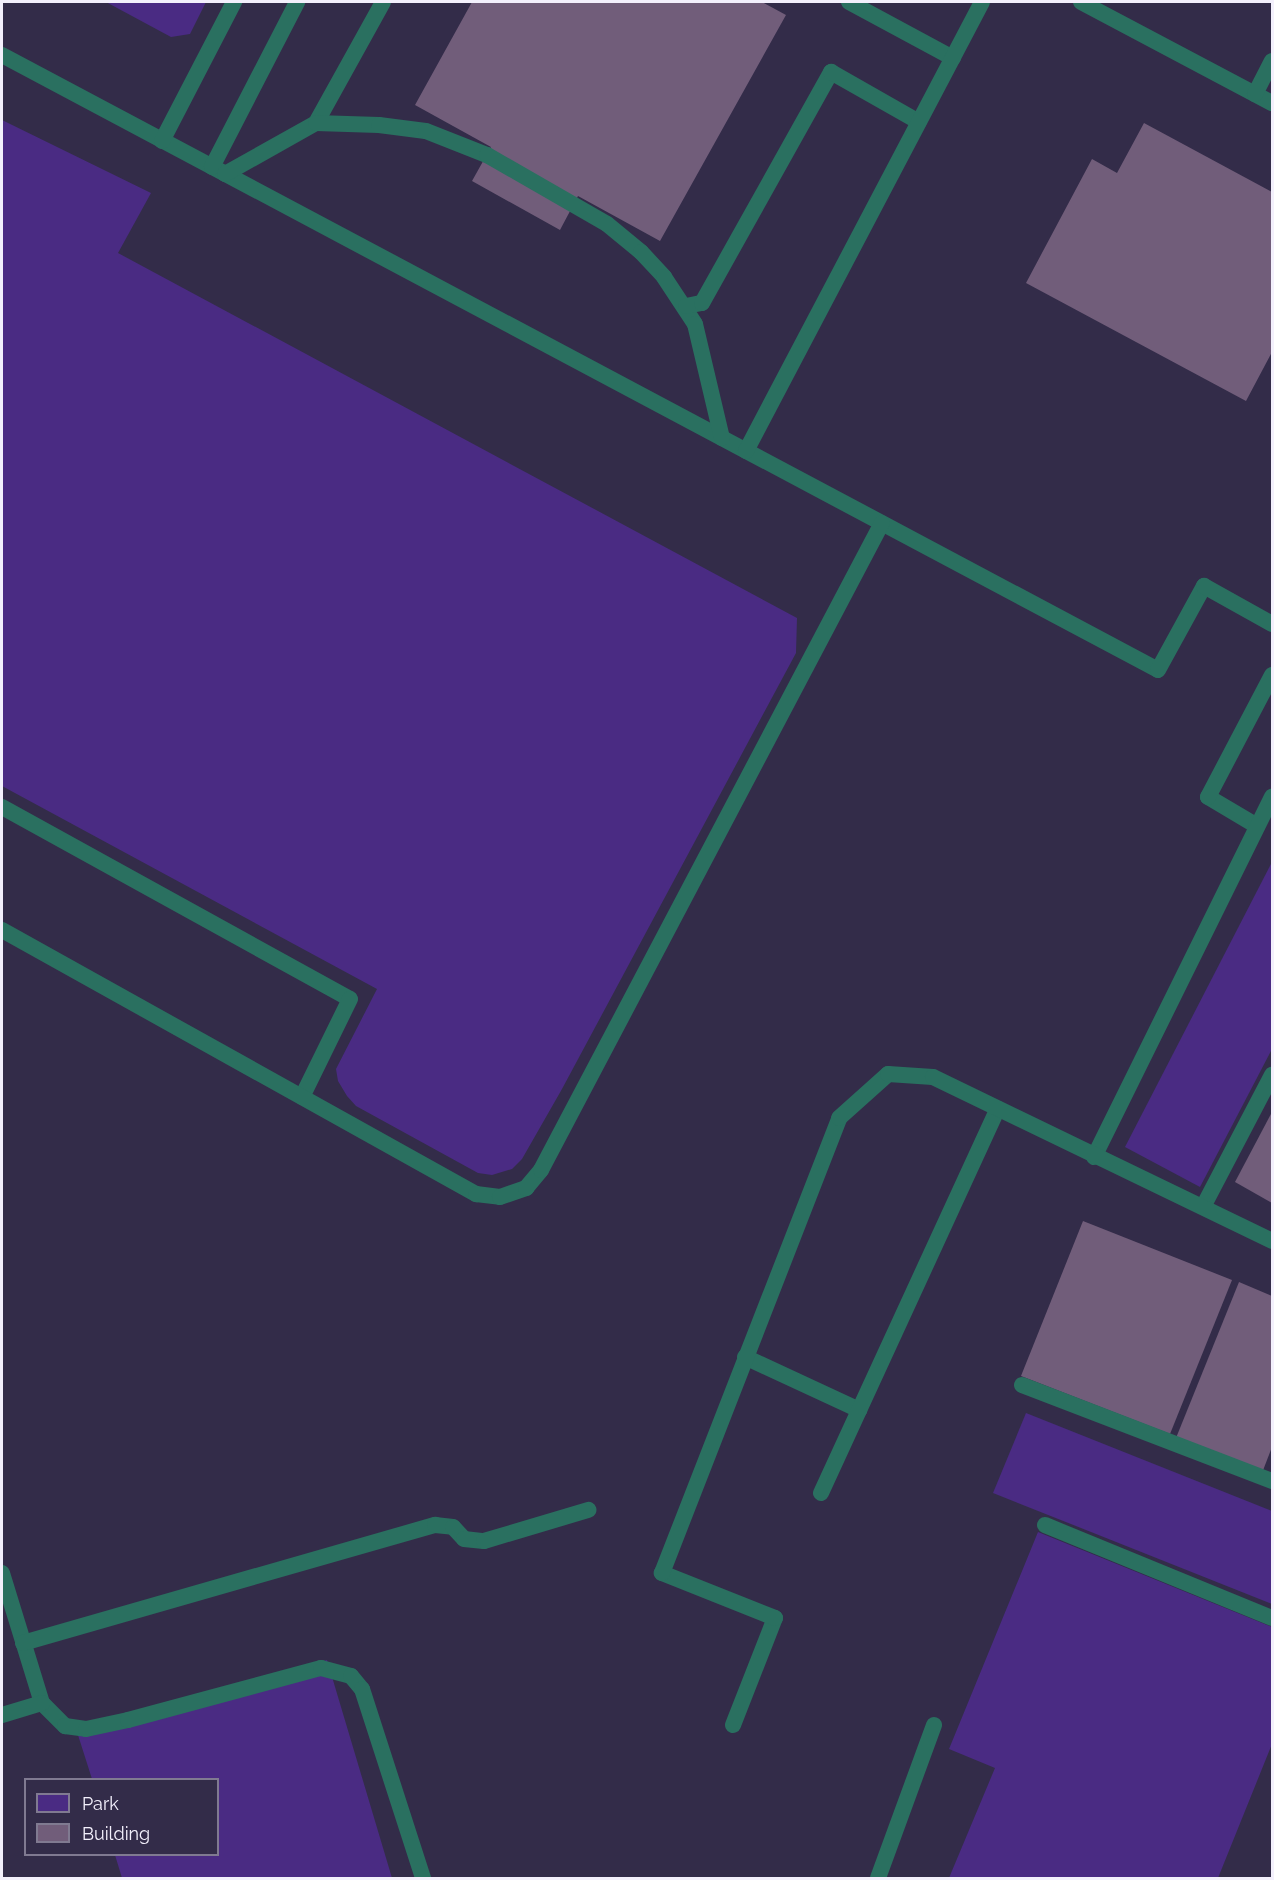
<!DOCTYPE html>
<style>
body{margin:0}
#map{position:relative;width:1274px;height:1880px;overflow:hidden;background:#332c49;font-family:Raleway,sans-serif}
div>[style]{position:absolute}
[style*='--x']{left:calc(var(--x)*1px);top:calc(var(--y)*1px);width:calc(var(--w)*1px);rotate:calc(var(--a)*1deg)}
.green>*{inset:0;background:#4a2b83}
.building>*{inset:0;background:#715d7a}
.service>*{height:16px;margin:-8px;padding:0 8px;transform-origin:8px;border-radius:8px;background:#2a7060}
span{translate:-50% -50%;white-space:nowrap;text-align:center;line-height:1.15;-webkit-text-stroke:4.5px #332c49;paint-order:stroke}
.frame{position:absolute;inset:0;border:3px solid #f3f0fc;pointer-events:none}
.legend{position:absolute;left:24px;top:1778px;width:195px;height:78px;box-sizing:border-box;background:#332c49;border:2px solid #807a91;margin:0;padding:8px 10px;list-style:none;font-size:18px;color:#f3f0fc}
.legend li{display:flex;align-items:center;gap:12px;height:30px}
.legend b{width:30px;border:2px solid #807a91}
</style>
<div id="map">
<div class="green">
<div style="clip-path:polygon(106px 2px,206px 2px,190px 34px,171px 37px)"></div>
<div style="clip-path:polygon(2px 120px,151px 193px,118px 253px,797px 618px,796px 653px,562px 1089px,522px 1159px,512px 1169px,492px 1175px,478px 1173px,356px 1106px,347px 1096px,338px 1081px,336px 1069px,377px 989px,2px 786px)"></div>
<div style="clip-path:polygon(1272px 862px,1272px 1049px,1200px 1187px,1125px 1147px)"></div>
<div style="clip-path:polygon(1026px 1413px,1272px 1511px,1272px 1604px,993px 1493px)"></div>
<div style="clip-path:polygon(1038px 1532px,1272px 1627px,1272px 1744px,1218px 1878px,949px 1878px,995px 1768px,949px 1749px)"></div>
<div style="clip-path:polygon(327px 1660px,392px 1878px,122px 1878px,115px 1855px,218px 1854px,218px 1780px,92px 1779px,78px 1735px)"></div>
</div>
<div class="building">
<div style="clip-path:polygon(472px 2px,762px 2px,786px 15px,660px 241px,578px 196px,560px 230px,472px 181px,491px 147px,415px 105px)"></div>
<div style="clip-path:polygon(1144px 123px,1272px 192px,1272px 352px,1246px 401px,1026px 283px,1092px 159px,1117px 173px)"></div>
<div style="clip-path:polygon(1272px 1112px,1272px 1203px,1235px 1182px)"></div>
<div style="clip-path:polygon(1083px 1221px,1232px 1280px,1170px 1434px,1021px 1376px)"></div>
<div style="clip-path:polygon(1239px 1282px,1272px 1296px,1272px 1447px,1262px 1473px,1176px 1438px)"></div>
</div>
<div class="service">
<div style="--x:849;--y:2;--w:118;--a:28.3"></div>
<div style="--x:1081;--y:2;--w:216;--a:27.9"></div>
<div style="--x:2;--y:55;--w:1309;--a:28.01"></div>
<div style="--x:1158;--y:670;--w:96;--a:-61.3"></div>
<div style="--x:1204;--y:586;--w:78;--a:29.2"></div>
<div style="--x:1255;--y:94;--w:37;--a:-63"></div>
<div style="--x:316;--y:123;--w:138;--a:-61"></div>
<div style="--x:162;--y:141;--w:157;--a:-62.6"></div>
<div style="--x:212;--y:167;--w:186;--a:-62.7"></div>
<div style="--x:225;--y:174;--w:104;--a:-29.3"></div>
<div style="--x:316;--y:123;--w:63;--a:1.8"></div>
<div style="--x:379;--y:125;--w:47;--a:7.3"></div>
<div style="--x:426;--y:131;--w:66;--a:21.5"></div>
<div style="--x:487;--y:155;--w:138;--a:29.9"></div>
<div style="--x:607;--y:224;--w:44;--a:39.5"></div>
<div style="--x:641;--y:252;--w:34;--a:47"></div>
<div style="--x:664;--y:277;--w:56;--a:56.6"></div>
<div style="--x:695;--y:324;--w:117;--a:76.7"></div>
<div style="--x:686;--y:306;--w:16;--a:-11"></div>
<div style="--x:702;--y:303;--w:265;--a:-60.8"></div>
<div style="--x:831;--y:72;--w:101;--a:29.6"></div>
<div style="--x:746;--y:451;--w:507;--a:-62.27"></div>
<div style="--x:2;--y:807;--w:397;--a:28.9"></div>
<div style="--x:350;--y:999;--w:109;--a:116.1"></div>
<div style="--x:1257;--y:826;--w:57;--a:-149.4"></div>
<div style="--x:1208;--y:797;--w:138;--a:-62.3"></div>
<div style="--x:2;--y:930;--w:543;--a:29.12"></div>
<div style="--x:476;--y:1194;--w:24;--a:7"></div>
<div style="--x:500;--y:1197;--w:28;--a:-19"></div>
<div style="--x:526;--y:1188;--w:23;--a:-50"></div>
<div style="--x:541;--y:1170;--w:731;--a:-62.21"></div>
<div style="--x:1094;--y:1157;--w:402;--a:-63.7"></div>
<div style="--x:1204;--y:1205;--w:147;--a:-62.4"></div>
<div style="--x:745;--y:1357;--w:126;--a:24.9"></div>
<div style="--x:1022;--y:1385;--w:268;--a:21"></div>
<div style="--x:821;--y:1493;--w:423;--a:-65.3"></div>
<div style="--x:1045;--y:1525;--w:245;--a:22.3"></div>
<div style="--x:2;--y:1573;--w:136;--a:72.9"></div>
<div style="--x:42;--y:1703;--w:33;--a:45"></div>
<div style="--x:65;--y:1726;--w:21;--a:8"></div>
<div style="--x:86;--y:1729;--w:43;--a:-12.1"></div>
<div style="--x:128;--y:1720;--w:200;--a:-15.1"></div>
<div style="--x:321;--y:1668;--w:31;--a:15"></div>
<div style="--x:351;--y:1676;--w:17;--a:50"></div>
<div style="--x:362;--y:1689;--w:199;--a:72.1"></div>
<div style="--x:23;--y:1643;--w:429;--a:-16"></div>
<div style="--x:435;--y:1525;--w:18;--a:6"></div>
<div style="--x:453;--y:1527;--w:16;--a:47"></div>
<div style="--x:464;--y:1539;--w:20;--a:6"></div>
<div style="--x:484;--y:1541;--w:109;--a:-16.6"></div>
<div style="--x:2;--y:1715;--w:42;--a:-16.7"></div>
<div style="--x:733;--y:1725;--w:115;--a:-68.6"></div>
<div style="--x:775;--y:1618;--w:122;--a:-158.3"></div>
<div style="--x:662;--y:1573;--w:488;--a:-68.7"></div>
<div style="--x:839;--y:1118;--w:66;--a:-41.9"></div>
<div style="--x:888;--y:1074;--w:45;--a:3.8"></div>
<div style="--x:933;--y:1077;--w:377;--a:25.8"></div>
<div style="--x:878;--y:1878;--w:163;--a:-69.9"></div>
</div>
<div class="frame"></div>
<ul class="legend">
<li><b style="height:16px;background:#4a2b83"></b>Park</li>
<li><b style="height:16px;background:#715d7a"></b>Building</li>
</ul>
</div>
